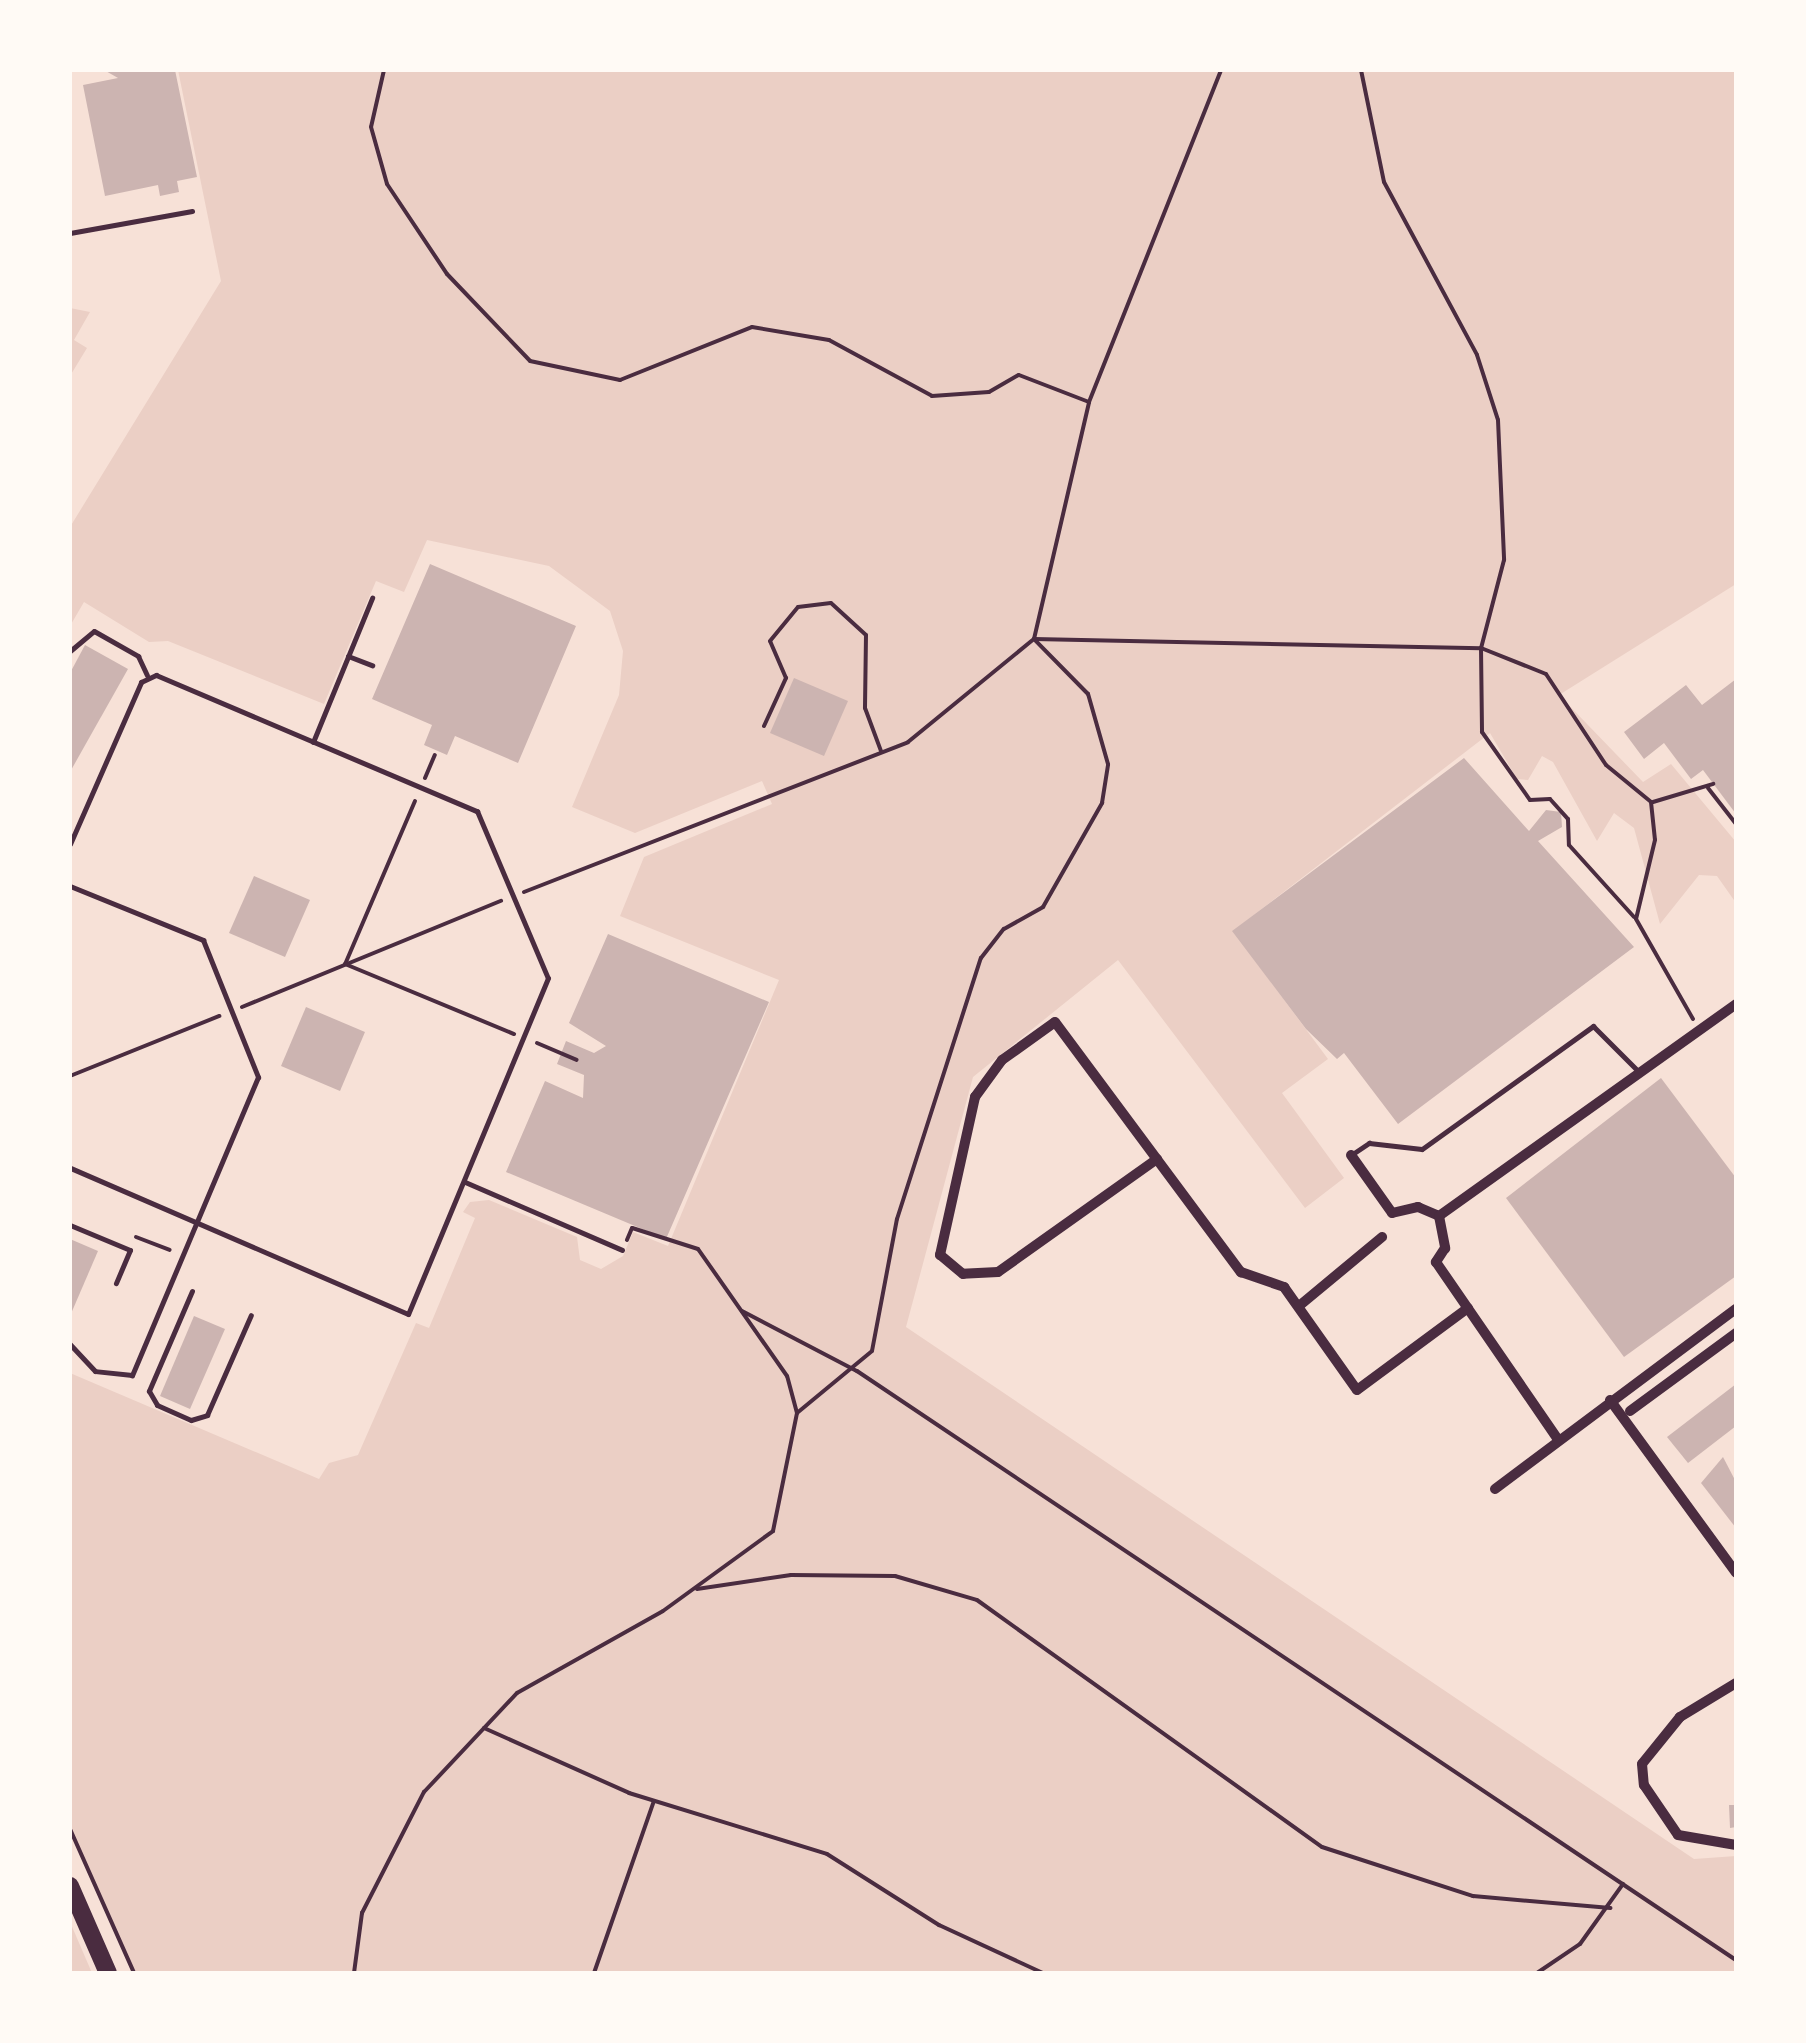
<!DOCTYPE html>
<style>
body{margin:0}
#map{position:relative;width:1806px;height:2043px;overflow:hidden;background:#f7e1d7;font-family:Quicksand,sans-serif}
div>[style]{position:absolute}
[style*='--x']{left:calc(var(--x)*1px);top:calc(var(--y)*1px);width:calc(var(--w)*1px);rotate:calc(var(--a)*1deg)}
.green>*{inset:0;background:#ebcfc5}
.building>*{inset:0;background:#ccb4b1}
.path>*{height:4px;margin:-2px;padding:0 2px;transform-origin:2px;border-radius:2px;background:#4a2c40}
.service>*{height:5px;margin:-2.5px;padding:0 2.5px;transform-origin:2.5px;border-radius:2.5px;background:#4a2c40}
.minor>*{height:10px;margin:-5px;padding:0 5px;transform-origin:5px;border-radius:5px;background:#4a2c40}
.trunk>*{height:18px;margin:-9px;padding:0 9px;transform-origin:9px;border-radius:9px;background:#4a2c40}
span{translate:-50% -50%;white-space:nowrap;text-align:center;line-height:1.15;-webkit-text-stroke:8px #fffaf5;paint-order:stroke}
.frame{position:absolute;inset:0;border:72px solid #fffaf5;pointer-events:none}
</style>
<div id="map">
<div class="green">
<div style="clip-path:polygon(178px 70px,1736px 70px,1736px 584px,1559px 695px,1643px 782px,1671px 764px,1736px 842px,1736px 903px,1717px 876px,1699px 875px,1660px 924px,1634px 828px,1614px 813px,1597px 841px,1553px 762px,1542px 756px,1528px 780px,1517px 779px,1490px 733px,1233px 931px,1328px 1059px,1282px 1093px,1344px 1178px,1305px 1208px,1118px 960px,973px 1077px,906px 1327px,1694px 1859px,1736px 1856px,1736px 1973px,134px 1973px,70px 1826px,70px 1373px,319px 1479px,329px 1463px,358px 1455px,416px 1323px,429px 1328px,475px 1218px,463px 1212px,470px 1202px,489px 1200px,577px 1237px,580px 1260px,601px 1269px,623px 1256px,633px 1232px,668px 1246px,779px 980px,620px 916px,644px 857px,772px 804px,762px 781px,635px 833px,572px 807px,619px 695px,623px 651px,610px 611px,549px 566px,427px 540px,404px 592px,376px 581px,324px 704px,168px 641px,149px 642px,84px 602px,70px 626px,70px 527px,221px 281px)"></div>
<div style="clip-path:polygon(70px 308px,90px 312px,74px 340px,87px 348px,70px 376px)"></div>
<div style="clip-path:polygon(70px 1922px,92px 1973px,70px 1973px)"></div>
</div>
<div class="building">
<div style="clip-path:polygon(104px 70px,175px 70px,197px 177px,177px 181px,179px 192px,160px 196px,158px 185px,105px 196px,83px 85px,118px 78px)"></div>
<div style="clip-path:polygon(430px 564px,576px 626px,518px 763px,455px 736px,447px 755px,424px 745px,432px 725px,372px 699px)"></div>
<div style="clip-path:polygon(85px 645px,128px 669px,70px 772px,70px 673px)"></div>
<div style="clip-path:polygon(794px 678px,848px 701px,824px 756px,770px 733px)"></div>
<div style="clip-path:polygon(1736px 679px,1736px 814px,1703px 770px,1691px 779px,1664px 743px,1644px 759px,1624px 732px,1686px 685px,1702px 705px)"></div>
<div style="clip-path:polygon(1464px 758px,1529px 831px,1546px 810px,1561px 812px,1562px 827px,1538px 841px,1634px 947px,1398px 1124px,1344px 1053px,1337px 1059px,1306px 1029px,1232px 931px)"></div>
<div style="clip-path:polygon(254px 876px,310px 900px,285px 957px,229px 933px)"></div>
<div style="clip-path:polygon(608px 934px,769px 1002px,666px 1239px,506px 1172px,545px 1081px,583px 1098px,584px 1075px,557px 1064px,566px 1041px,594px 1053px,606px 1046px,569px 1023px)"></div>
<div style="clip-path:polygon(306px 1007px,365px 1032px,340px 1091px,281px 1066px)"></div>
<div style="clip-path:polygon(1661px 1078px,1736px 1178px,1736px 1276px,1624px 1357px,1506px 1198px)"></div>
<div style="clip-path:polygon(70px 1239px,98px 1251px,70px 1316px)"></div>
<div style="clip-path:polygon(194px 1316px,225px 1329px,190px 1409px,160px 1396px)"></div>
<div style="clip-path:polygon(1736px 1384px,1736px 1426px,1688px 1463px,1667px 1437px)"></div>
<div style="clip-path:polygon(1723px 1457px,1736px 1482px,1736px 1528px,1701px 1483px)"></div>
<div style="clip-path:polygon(1729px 1805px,1736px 1805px,1736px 1827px,1730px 1828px)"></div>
</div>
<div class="path">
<div style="--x:384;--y:70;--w:58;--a:102.8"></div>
<div style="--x:371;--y:127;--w:59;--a:74.3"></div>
<div style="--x:387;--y:184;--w:108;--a:56.3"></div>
<div style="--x:447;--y:274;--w:120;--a:46.3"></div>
<div style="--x:530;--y:361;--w:92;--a:11.9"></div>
<div style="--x:620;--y:380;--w:142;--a:-21.9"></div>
<div style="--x:752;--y:327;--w:78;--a:9.6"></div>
<div style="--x:829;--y:340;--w:117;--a:28.5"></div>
<div style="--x:932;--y:396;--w:57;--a:-4"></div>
<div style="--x:989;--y:392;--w:34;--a:-30"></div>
<div style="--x:1019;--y:375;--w:75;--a:21.1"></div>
<div style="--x:1361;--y:70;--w:114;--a:78.4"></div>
<div style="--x:1384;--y:182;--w:196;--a:61.7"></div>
<div style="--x:1477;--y:355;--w:68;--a:72.1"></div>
<div style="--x:1498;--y:420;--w:140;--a:87.5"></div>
<div style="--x:1504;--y:560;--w:91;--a:104.6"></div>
<div style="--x:1481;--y:648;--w:84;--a:89.3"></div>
<div style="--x:1482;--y:732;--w:83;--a:54.8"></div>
<div style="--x:1530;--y:800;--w:20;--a:-3"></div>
<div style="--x:1550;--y:799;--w:27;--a:48"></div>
<div style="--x:1568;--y:819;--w:26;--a:88"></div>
<div style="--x:1569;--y:845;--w:97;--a:47.9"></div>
<div style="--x:764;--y:726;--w:53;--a:-65.4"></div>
<div style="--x:786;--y:678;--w:40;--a:-113.4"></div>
<div style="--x:770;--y:641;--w:44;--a:-50.5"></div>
<div style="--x:798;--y:607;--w:33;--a:-7"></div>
<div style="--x:831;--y:603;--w:47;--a:42.4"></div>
<div style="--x:866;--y:635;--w:73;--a:90.8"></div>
<div style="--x:865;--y:708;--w:46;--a:69.6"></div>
<div style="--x:425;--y:778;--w:25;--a:-67"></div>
<div style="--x:1708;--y:788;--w:46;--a:52.1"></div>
<div style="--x:415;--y:801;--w:177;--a:113.2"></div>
<div style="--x:345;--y:964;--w:183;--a:22.5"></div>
<div style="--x:1653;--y:802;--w:63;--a:-16.7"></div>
<div style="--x:524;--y:892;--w:412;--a:-21.3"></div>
<div style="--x:908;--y:742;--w:163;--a:-39.3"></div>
<div style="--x:1034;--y:639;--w:447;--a:1.2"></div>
<div style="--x:1481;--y:648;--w:70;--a:21.8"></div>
<div style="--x:1546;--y:674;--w:109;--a:56.6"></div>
<div style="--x:1606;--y:765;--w:58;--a:39.4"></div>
<div style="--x:1651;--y:802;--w:38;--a:84"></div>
<div style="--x:1655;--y:840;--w:81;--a:103.5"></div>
<div style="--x:1636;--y:919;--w:115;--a:60.3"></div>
<div style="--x:242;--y:1007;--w:280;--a:-22.3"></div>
<div style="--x:537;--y:1043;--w:43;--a:23"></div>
<div style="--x:70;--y:1076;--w:161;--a:-21.9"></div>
<div style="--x:136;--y:1237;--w:36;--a:21"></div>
<div style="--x:742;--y:1311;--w:130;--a:27.6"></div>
<div style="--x:857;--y:1371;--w:1058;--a:33.83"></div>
<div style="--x:797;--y:1413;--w:97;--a:-39.6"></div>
<div style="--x:872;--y:1351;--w:134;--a:-79.3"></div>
<div style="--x:897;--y:1219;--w:274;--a:-72.2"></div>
<div style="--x:981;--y:958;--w:37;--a:-52"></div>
<div style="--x:1004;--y:929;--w:45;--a:-29.4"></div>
<div style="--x:1043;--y:907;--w:120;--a:-60.4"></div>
<div style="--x:1102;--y:803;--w:39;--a:-81"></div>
<div style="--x:1108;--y:764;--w:73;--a:-105.9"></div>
<div style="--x:1088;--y:694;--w:77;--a:-134.5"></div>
<div style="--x:1034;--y:639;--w:243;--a:-76.9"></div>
<div style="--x:1089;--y:402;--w:357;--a:-68.3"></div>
<div style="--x:697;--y:1589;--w:95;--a:-8.5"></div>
<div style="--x:791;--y:1575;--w:104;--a:0.6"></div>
<div style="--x:895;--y:1576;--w:85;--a:16.3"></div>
<div style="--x:977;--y:1600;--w:424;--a:35.6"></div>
<div style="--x:1322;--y:1847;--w:159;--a:18"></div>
<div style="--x:1473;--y:1896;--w:138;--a:5"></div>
<div style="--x:484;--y:1728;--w:159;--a:24.1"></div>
<div style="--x:629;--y:1793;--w:207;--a:17.1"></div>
<div style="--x:827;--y:1854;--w:133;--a:32.4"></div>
<div style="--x:939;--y:1925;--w:115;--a:24.8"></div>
<div style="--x:70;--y:1829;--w:158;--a:66"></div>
<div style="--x:354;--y:1973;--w:61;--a:-82.4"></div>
<div style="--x:362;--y:1913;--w:136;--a:-62.9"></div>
<div style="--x:424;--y:1792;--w:136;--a:-46.8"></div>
<div style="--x:517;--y:1693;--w:167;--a:-29.3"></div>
<div style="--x:663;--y:1611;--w:136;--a:-36"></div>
<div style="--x:773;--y:1531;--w:120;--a:-78.5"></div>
<div style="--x:797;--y:1413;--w:38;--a:-105"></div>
<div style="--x:787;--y:1376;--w:155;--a:-125"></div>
<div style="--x:698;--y:1249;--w:69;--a:-162.3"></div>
<div style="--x:632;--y:1228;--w:13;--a:113"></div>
<div style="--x:594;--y:1973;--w:182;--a:-70.8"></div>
<div style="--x:1537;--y:1973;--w:52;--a:-34"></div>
<div style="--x:1580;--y:1944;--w:74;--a:-54.4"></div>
</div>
<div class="service">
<div style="--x:70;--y:233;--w:124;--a:-10.2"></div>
<div style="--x:70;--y:651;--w:31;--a:-40"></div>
<div style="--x:94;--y:631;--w:51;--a:29.6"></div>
<div style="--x:138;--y:656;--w:21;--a:65"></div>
<div style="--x:348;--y:656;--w:26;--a:21"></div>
<div style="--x:313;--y:742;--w:156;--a:-67.7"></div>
<div style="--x:70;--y:844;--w:177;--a:-66.3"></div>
<div style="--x:141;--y:682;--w:17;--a:-25"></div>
<div style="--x:156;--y:675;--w:349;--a:23"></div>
<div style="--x:477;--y:811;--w:181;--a:67"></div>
<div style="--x:548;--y:978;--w:364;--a:112.6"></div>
<div style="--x:408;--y:1314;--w:368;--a:-156.6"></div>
<div style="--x:70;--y:886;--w:144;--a:22.1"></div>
<div style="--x:203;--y:940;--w:148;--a:68.1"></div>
<div style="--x:258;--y:1077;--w:324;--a:112.9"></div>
<div style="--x:132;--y:1375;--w:37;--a:-174"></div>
<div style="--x:95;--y:1371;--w:37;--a:-133"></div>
<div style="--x:1351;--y:1155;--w:22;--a:-34"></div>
<div style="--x:1369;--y:1143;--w:53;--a:6.5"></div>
<div style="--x:1422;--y:1149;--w:211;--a:-35.7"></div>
<div style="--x:1593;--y:1026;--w:64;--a:45"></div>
<div style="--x:465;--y:1182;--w:171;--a:23.4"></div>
<div style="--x:70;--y:1225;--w:65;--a:22.6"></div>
<div style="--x:130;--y:1250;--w:36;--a:113"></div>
<div style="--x:192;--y:1291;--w:109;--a:113.3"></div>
<div style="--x:149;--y:1391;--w:16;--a:60"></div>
<div style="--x:157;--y:1405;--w:37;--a:24"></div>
<div style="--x:191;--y:1420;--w:17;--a:-17"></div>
<div style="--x:207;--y:1415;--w:109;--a:-66.3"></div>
</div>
<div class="minor">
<div style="--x:1351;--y:1155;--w:71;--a:54.7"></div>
<div style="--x:1392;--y:1213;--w:27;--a:-13"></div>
<div style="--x:1418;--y:1207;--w:23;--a:23"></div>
<div style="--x:1439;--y:1216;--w:33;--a:79"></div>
<div style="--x:1445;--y:1248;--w:17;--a:123"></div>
<div style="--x:1436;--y:1262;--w:214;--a:55.5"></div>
<div style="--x:1157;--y:1159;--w:195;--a:144.6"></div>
<div style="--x:998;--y:1272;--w:35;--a:177"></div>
<div style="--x:963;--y:1274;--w:30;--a:-140"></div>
<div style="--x:940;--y:1255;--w:162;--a:-77.5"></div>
<div style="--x:975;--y:1097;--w:46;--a:-53.9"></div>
<div style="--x:1002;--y:1060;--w:65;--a:-35.6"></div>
<div style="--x:1055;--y:1022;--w:312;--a:53.4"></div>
<div style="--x:1241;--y:1272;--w:46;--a:19.2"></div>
<div style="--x:1284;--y:1287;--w:126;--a:54.7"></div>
<div style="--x:1357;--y:1390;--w:138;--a:-36.5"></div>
<div style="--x:1439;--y:1216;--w:365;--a:-35.5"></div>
<div style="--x:1299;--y:1306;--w:108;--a:-39.7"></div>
<div style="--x:1610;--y:1400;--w:214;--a:53.9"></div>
<div style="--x:1630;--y:1411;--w:132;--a:-36.3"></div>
<div style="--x:1495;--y:1489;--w:301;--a:-36.8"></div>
<div style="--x:1736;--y:1683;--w:66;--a:148.7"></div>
<div style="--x:1680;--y:1717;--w:60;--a:129"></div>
<div style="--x:1642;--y:1764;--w:21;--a:85"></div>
<div style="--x:1644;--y:1785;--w:60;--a:55.8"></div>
<div style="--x:1678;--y:1835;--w:59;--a:9.8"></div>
</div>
<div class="trunk">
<div style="--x:70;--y:1886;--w:95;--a:66.4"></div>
</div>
<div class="frame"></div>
</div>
